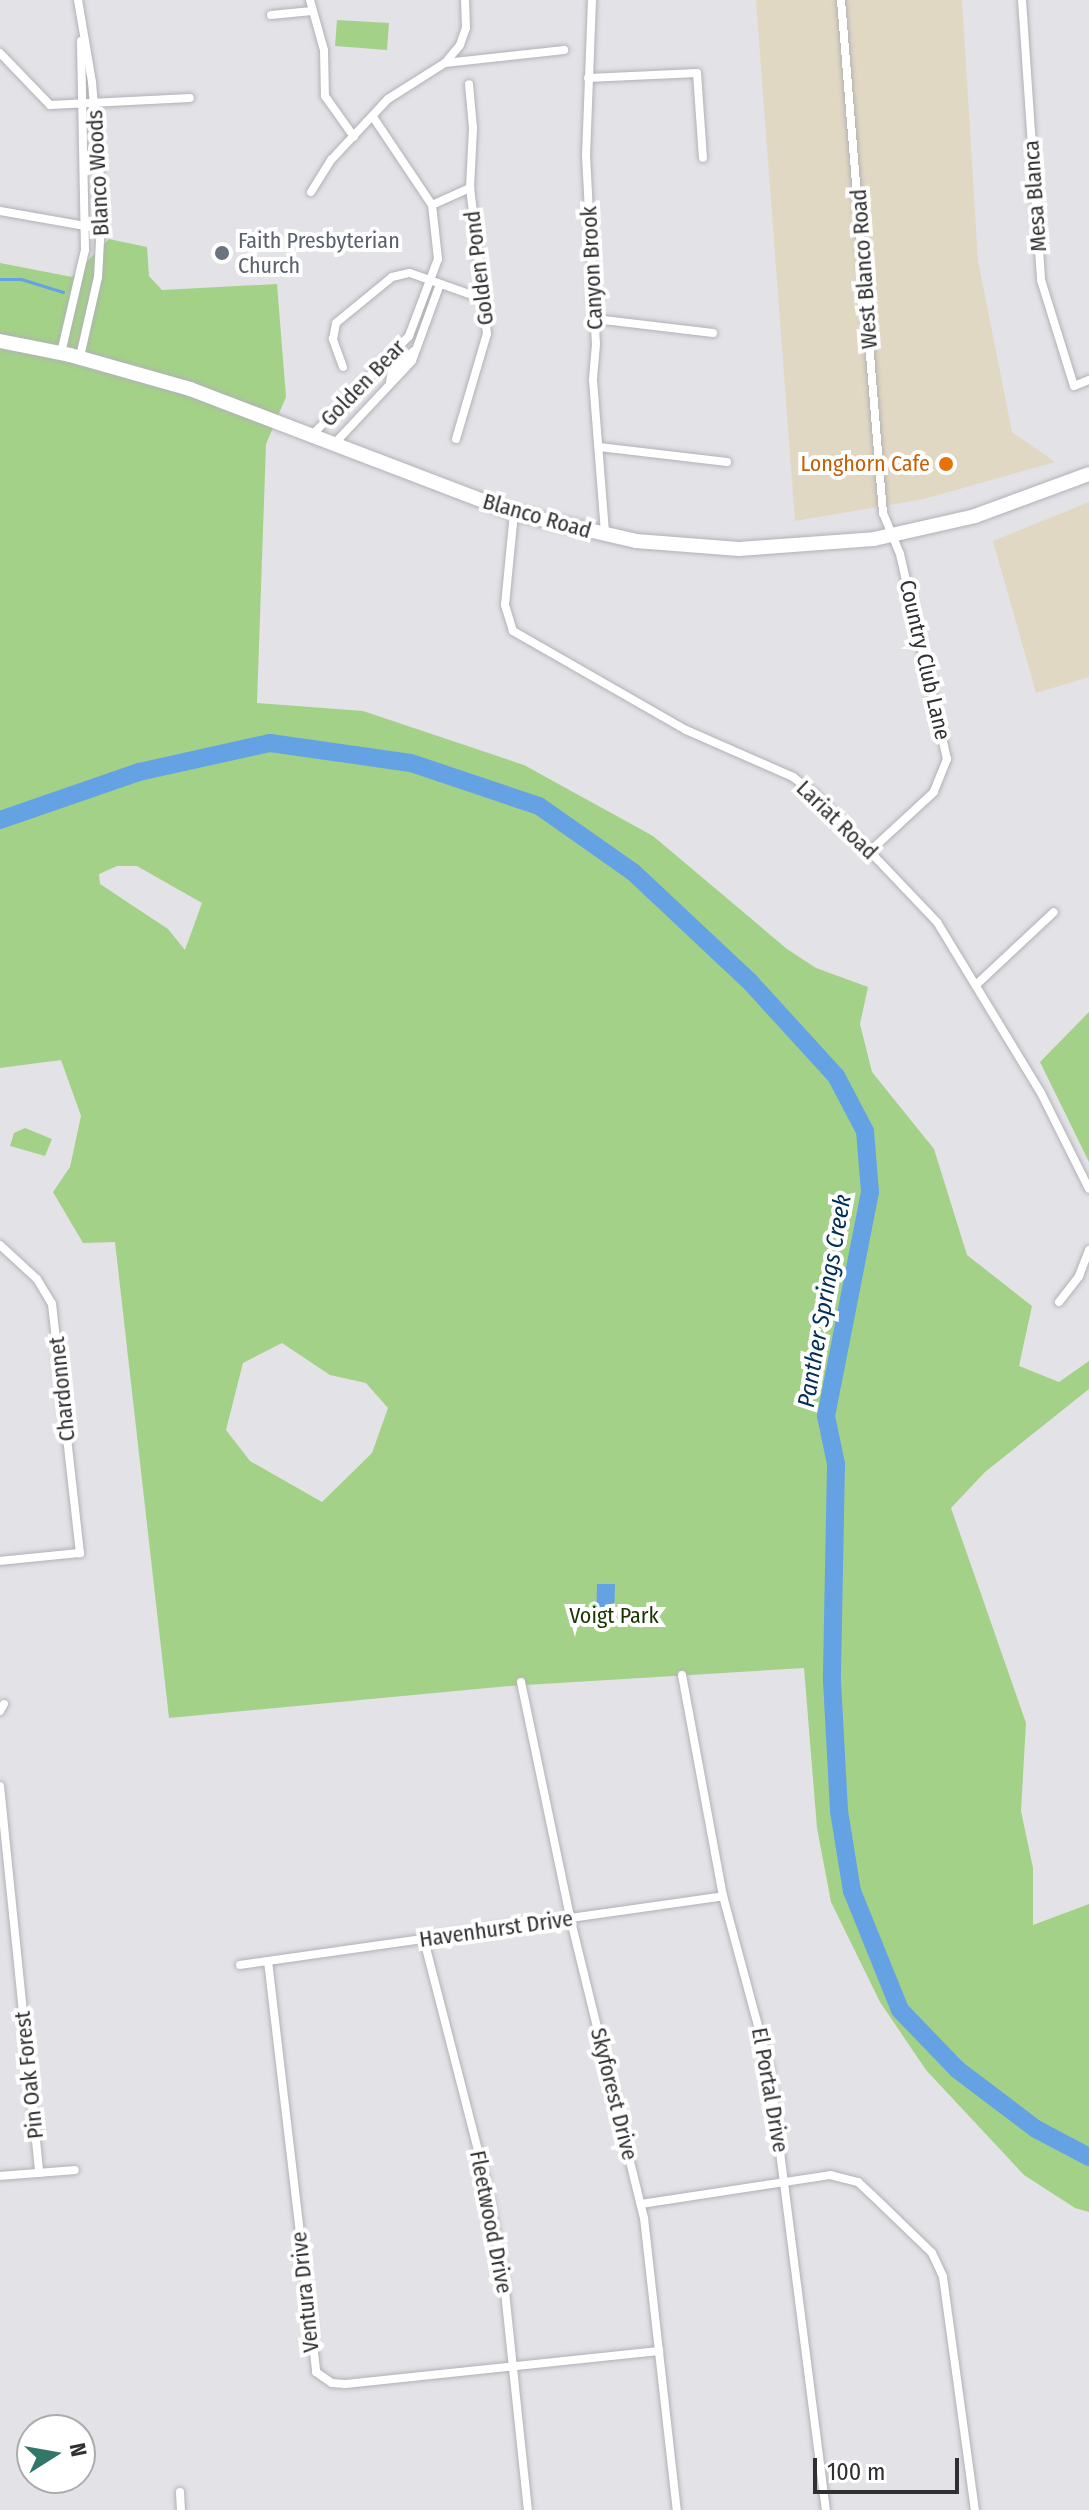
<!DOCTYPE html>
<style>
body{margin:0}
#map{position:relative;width:1089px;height:2510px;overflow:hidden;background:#e2e2e7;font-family:"Fira Sans Condensed",sans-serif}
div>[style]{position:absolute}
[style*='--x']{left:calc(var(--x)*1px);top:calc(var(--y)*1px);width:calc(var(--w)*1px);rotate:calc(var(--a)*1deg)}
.commercial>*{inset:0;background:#e1d8c3}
.green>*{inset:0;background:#a4d188}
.water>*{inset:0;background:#65a2e4}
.stream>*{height:3px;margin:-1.5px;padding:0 1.5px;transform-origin:1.5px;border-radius:1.5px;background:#65a2e4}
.river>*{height:18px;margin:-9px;padding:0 9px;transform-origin:9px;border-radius:9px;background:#65a2e4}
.roads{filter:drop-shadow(0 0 2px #b1b1b6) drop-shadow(0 0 2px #b1b1b6)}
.minor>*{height:8px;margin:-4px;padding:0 4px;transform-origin:4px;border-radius:4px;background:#fff}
.primary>*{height:14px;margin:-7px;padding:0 7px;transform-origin:7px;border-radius:7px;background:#fff}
.dots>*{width:22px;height:22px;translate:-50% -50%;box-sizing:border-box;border:4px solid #fff;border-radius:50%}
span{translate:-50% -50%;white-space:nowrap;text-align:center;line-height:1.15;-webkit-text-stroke:8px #fff;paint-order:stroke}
.street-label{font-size:22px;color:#303032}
.worship-label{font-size:22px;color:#5b616d}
.left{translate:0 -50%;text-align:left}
.food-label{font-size:22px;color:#c56008}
.right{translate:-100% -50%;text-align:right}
.park-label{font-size:22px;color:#193600}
.water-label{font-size:24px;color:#002e57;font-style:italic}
.north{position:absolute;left:16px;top:2414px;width:80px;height:80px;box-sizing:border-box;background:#fff;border:2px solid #acacad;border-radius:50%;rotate:79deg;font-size:22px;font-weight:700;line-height:32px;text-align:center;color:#303032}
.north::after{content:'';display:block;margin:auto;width:28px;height:36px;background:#33776a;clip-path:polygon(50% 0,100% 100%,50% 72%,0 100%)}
.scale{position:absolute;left:813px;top:2458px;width:146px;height:36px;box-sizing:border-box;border:4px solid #303032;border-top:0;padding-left:10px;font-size:24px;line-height:28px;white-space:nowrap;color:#303032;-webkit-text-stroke:6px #fff;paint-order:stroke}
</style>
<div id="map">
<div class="commercial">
<div style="clip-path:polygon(756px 0,962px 0,978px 261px,1012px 432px,1055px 462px,924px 499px,795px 521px)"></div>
<div style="clip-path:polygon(1089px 502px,1089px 677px,1036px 693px,993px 541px)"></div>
</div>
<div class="green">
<div style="clip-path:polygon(337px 20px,389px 23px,387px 50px,335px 46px)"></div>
<div style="clip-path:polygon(evenodd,109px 239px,147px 247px,149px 276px,162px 290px,277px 284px,286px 397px,266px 444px,257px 703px,363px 711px,524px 765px,653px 836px,787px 949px,816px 968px,868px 987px,860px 1024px,872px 1072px,934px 1149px,967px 1255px,1032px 1306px,1019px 1366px,1059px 1382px,1089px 1361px,1089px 1389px,985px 1472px,951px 1508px,1026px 1723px,1021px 1811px,1033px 1868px,1033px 1925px,1089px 1904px,1089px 2212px,1075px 2208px,1024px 2175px,926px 2070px,880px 2002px,831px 1902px,817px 1828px,804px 1668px,509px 1686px,169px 1718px,115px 1242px,83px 1243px,53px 1192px,70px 1167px,81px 1116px,61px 1060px,0 1068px,0 263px,72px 277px,109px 239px,117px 866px,137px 866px,202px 903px,185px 950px,168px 929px,100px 884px,99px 874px,117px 866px,109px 239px,282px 1343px,330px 1375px,366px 1383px,388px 1408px,372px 1453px,322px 1502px,250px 1461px,226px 1430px,243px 1363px,282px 1343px)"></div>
<div style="clip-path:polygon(1089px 1012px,1089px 1162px,1040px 1062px)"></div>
<div style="clip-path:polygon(25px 1128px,52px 1139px,45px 1156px,10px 1146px,14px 1133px)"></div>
</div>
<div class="water">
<div style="clip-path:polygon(597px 1584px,615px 1584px,614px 1620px,596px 1620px)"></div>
</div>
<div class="stream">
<div style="--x:0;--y:279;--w:21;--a:0"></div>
<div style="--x:21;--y:279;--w:44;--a:17.2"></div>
</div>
<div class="river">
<div style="--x:0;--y:820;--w:147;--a:-19.1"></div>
<div style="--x:139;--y:772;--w:134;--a:-12.5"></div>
<div style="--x:270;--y:743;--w:142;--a:8.1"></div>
<div style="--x:411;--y:763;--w:135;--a:18.6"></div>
<div style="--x:539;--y:806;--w:115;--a:35.1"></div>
<div style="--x:633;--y:872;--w:162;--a:43.2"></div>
<div style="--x:751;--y:983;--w:126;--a:47.6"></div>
<div style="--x:836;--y:1076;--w:62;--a:62.2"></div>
<div style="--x:865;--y:1131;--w:61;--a:85.3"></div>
<div style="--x:870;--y:1192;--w:228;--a:101.1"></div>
<div style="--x:826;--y:1416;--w:49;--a:78.2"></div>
<div style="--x:836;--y:1464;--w:217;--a:91.1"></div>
<div style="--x:832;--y:1681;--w:130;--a:86.9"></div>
<div style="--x:839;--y:1811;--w:81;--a:80.8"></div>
<div style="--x:852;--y:1891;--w:128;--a:68"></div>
<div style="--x:900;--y:2010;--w:83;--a:46"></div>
<div style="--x:958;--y:2070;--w:98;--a:37.1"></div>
<div style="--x:1036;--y:2129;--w:60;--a:27.8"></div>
</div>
<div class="roads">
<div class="minor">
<div style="--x:78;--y:0;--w:83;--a:80.3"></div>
<div style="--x:92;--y:82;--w:122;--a:85.3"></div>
<div style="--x:102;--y:204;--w:73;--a:93.1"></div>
<div style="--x:98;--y:277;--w:82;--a:102.7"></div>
<div style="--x:310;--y:0;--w:52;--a:74.4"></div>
<div style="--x:324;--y:50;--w:46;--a:88.8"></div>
<div style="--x:325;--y:96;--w:50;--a:54.7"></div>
<div style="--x:592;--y:0;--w:155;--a:92.2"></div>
<div style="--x:586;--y:155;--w:189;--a:87"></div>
<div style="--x:596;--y:344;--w:36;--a:95"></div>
<div style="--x:593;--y:380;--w:154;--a:85.5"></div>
<div style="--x:841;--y:0;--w:515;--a:85.32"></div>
<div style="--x:883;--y:513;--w:44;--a:67.5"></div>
<div style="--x:900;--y:554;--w:210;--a:77.1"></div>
<div style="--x:947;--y:759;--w:35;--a:112"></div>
<div style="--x:934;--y:792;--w:87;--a:137.3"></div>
<div style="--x:1022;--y:0;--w:281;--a:86.1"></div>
<div style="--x:1041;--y:280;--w:111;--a:72.7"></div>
<div style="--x:1074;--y:386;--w:16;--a:-22"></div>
<div style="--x:271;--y:15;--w:41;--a:-5.6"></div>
<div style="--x:0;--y:53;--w:72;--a:46.1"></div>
<div style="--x:50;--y:105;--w:140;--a:-2.9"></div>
<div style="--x:445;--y:63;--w:120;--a:-6.2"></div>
<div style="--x:588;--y:78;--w:109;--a:-2.6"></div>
<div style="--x:697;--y:73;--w:85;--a:86"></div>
<div style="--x:311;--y:192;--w:39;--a:-58"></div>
<div style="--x:332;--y:159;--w:82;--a:-47"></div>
<div style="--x:388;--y:99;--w:67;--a:-32.3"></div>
<div style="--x:445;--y:63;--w:23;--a:-50"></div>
<div style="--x:460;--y:45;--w:18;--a:-71"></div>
<div style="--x:466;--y:28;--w:28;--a:-92"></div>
<div style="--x:432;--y:205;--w:42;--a:-24.1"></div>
<div style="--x:0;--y:211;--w:104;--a:10"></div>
<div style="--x:595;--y:319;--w:119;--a:6.8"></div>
<div style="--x:61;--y:353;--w:106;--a:-76.9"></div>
<div style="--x:85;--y:250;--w:209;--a:-91.1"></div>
<div style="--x:343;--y:367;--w:30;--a:-110"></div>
<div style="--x:333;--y:339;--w:16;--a:-79"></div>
<div style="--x:336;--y:323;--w:72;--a:-39.4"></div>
<div style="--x:392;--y:277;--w:18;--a:-13"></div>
<div style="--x:410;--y:273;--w:77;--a:19.6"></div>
<div style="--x:390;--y:382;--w:10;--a:-79"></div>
<div style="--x:392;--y:372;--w:30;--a:-44"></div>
<div style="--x:314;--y:433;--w:136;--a:-45.6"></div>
<div style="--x:409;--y:336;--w:82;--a:-69.4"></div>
<div style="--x:438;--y:259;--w:54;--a:-96.3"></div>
<div style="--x:432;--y:205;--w:106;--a:-123.8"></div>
<div style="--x:456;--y:439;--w:109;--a:-73.6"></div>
<div style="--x:487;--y:334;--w:147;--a:-96.6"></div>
<div style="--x:470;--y:188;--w:60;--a:-87.1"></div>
<div style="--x:473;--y:128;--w:44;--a:-95.2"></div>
<div style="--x:335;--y:443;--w:112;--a:-46.8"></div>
<div style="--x:412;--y:361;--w:82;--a:-70"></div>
<div style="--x:599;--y:447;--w:129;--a:6.7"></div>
<div style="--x:514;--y:513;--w:92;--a:95.6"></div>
<div style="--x:505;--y:605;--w:27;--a:73"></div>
<div style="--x:513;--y:631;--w:199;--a:29.8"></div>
<div style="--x:686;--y:730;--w:117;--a:23.7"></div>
<div style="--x:793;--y:777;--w:28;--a:38"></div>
<div style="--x:815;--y:794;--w:177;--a:46.4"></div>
<div style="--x:937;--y:922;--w:200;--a:58.7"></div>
<div style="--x:1041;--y:1093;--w:107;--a:63.4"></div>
<div style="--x:977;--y:984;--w:105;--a:-43.1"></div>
<div style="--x:0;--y:1245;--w:50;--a:42.6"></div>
<div style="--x:37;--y:1279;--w:29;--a:59"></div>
<div style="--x:52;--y:1304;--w:251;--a:83.6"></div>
<div style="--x:80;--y:1553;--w:80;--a:174.3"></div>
<div style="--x:1059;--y:1302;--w:33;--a:-52"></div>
<div style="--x:1079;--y:1276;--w:28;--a:-69"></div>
<div style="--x:682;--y:1675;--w:225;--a:79.5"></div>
<div style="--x:723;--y:1896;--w:176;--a:74.9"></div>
<div style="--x:769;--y:2066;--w:448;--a:82.7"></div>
<div style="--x:521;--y:1682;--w:240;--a:78.2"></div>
<div style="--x:570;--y:1917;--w:310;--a:76.2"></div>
<div style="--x:644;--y:2218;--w:294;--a:83.6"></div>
<div style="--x:0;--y:1711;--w:8;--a:-60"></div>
<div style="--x:0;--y:1786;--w:389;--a:84.2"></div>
<div style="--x:424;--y:1940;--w:249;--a:75.6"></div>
<div style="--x:486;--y:2181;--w:94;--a:79.5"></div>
<div style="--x:503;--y:2273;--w:238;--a:84"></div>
<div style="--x:268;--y:1961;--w:414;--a:83.3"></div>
<div style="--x:316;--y:2372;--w:19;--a:35"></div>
<div style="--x:332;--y:2383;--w:13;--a:4"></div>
<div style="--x:345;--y:2384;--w:316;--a:-6"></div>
<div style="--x:240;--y:1965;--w:488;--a:-8.1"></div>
<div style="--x:0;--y:2176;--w:75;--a:-4.6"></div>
<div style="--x:641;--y:2204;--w:191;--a:-8.7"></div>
<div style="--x:830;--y:2175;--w:29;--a:14"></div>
<div style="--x:858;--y:2182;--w:19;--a:43"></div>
<div style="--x:872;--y:2195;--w:83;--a:44"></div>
<div style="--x:932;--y:2253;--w:26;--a:65"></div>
<div style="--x:943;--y:2277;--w:235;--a:82.2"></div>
<div style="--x:180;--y:2492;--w:18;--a:87"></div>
</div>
<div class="primary">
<div style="--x:0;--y:341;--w:71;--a:11.3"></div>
<div style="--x:70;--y:355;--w:125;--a:15.8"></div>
<div style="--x:190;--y:389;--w:347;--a:20.9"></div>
<div style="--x:514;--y:513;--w:125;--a:12.9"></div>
<div style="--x:636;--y:541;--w:103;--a:4.4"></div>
<div style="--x:739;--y:549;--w:135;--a:-4.2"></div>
<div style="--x:874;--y:539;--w:104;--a:-12.8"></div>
<div style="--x:975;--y:516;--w:121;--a:-20.2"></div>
</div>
</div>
<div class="dots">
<div style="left:222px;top:253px;background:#6b7280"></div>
<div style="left:946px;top:464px;background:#e8710a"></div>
</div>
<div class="street-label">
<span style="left:98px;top:173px;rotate:-93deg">Blanco Woods</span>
<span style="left:1035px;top:196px;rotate:-94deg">Mesa Blanca</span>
<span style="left:479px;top:268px;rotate:-97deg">Golden Pond</span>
<span style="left:592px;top:268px;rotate:-93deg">Canyon Brook</span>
<span style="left:864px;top:269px;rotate:-94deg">West Blanco Road</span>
<span style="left:363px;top:383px;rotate:-46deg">Golden Bear</span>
<span style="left:537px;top:516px;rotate:16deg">Blanco Road</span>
<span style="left:925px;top:660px;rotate:77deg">Country Club Lane</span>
<span style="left:837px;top:820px;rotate:44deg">Lariat Road</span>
<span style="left:62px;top:1389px;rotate:-96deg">Chardonnet</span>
<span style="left:496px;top:1929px;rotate:-8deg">Havenhurst Drive</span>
<span style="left:29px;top:2075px;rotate:-96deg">Pin Oak Forest</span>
<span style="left:770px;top:2090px;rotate:80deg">El Portal Drive</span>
<span style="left:614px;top:2094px;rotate:76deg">Skyforest Drive</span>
<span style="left:491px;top:2222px;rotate:79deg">Fleetwood Drive</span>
<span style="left:305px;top:2292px;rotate:-96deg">Ventura Drive</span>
</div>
<div class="worship-label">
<span class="left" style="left:238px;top:253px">Faith Presbyterian<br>Church</span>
</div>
<div class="food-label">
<span class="right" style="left:930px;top:464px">Longhorn Cafe</span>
</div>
<div class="park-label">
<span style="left:614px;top:1616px">Voigt Park</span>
</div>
<div class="water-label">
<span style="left:825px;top:1301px;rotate:-80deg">Panther Springs Creek</span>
</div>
<div class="north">N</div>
<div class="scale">100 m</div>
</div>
